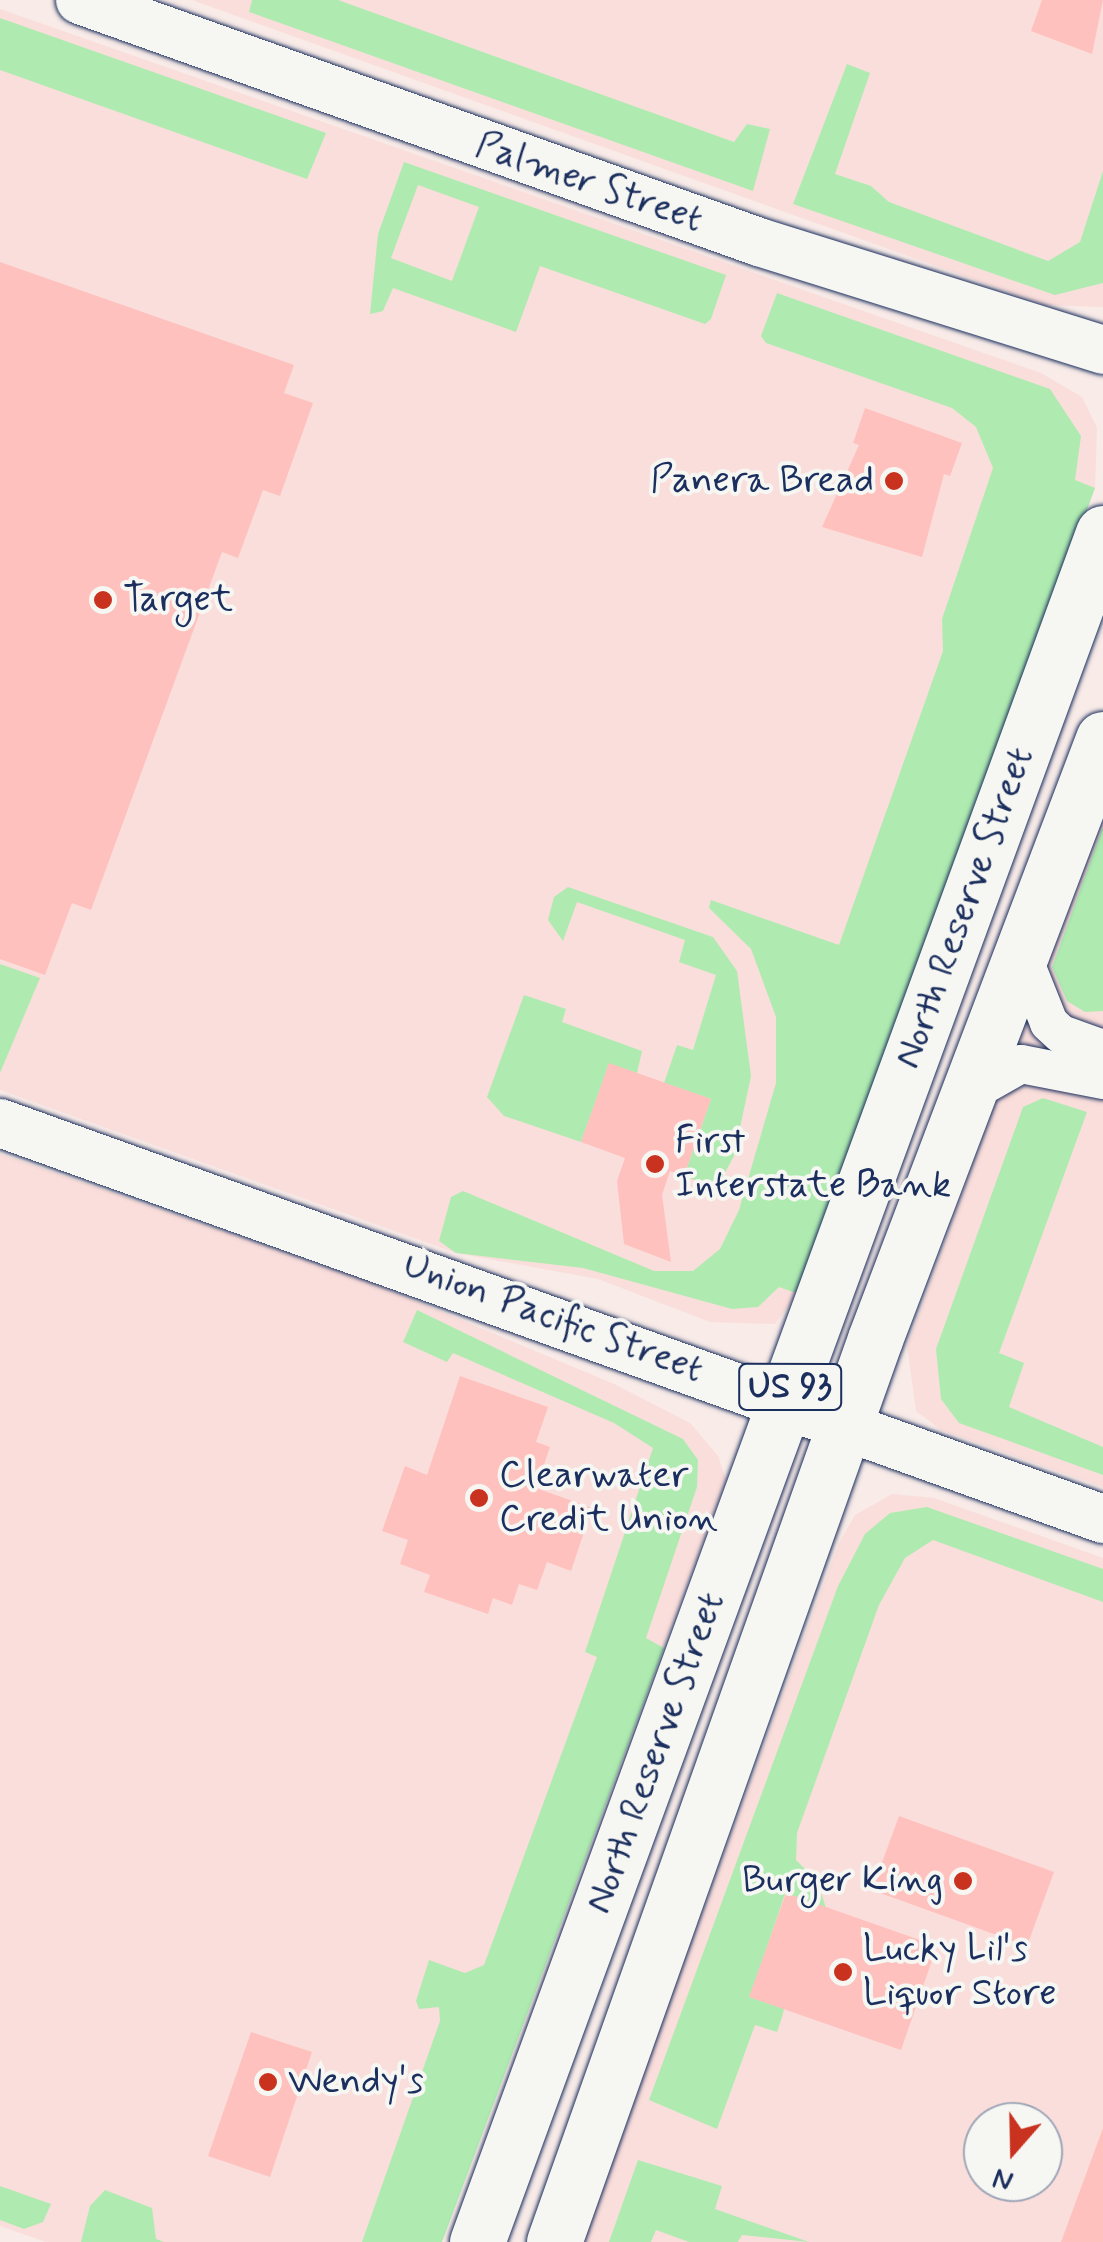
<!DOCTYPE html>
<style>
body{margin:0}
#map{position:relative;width:1103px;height:2242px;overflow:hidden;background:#f8ebe8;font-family:Mynerve,sans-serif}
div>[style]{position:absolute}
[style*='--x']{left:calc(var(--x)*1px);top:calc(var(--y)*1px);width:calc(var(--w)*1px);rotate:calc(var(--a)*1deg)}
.built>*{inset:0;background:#fadedb}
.green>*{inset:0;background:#afebb0}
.building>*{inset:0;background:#fec1be}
.roads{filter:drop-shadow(0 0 2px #1b2f5e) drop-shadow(0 0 2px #1b2f5e)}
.minor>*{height:38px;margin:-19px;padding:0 19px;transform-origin:19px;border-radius:19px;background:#f6f6f2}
.tertiary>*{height:48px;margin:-24px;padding:0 24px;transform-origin:24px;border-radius:24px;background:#f6f6f2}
.trunk>*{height:55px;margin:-27.5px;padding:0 27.5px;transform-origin:27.5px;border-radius:27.5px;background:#f6f6f2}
.dots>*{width:28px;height:28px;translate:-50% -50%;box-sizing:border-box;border:5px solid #f6f6f2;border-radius:50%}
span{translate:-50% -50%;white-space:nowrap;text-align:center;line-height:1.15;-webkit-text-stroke:8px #f6f6f2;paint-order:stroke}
.shield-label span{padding:2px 8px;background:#f6f6f2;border:2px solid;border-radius:8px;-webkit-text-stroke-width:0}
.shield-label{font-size:35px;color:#1b2f5e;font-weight:700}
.street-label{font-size:38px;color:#1b2f5e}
.poi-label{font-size:38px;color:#1b2f5e}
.right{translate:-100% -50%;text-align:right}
.left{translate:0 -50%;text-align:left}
.north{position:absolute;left:963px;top:2102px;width:100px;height:100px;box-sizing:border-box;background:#f6f6f2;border:2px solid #9ea6b7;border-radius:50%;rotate:200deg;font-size:28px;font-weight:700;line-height:40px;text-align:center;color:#1b2f5e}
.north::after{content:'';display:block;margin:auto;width:35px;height:45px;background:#c8321e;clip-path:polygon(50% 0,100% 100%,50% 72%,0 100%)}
</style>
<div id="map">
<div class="built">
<div style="clip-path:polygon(192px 0,1103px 0,1103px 307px,1045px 305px)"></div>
<div style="clip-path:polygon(0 9px,1041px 373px,1082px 397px,1097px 428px,1095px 488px,794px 1299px,775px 1324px,710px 1322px,598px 1279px,456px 1253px,0 1090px)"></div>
<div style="clip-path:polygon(1103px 806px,1103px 1487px,941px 1430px,916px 1411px,907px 1346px)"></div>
<div style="clip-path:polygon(0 1154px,368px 1281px,614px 1384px,690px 1423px,718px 1456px,726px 1479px,442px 2242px,46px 2242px,0 2226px)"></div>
<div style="clip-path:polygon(evenodd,892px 1494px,934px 1498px,1103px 1558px,1103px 2242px,580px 2242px,839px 1543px,855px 1515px,892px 1494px,983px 2122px,1043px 2122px,1043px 2182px,983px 2182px,983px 2122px)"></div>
</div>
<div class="green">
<div style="clip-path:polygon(252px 0,338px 0,734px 142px,747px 124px,770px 129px,753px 191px,249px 12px)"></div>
<div style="clip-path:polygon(0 18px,326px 133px,307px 179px,0 70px)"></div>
<div style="clip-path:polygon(847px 64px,870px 73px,835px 174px,871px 186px,889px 202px,1048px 261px,1080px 242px,1103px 171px,1103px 283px,1055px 295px,793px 204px)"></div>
<div style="clip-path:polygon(evenodd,404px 162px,726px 275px,711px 319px,705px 324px,540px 266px,516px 332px,393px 288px,383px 311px,370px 314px,378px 234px,404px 162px,418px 185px,479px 207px,452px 281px,391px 258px,418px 185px)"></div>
<div style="clip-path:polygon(777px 293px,1050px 389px,1081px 436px,1075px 480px,1095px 488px,796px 1293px,779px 1287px,758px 1307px,732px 1309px,583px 1268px,456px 1253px,439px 1241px,451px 1197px,463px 1191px,654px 1271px,693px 1271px,720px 1249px,739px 1210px,776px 1083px,776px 1017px,751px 949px,709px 908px,711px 900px,839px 945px,943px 651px,942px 619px,993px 468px,976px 427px,952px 408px,766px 343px,761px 336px)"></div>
<div style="clip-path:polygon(1103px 827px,1103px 1011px,1085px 1012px,1067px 1001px,1052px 967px)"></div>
<div style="clip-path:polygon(568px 887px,713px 937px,737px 971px,751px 1076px,734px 1156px,722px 1178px,705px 1184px,684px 1176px,711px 1099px,664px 1083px,677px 1045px,693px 1050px,716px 975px,679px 962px,685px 940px,577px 902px,563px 941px,548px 920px,554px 897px)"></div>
<div style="clip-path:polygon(0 964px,40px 978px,0 1073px)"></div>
<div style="clip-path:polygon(524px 995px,566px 1009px,562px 1022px,642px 1051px,637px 1073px,609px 1064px,581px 1142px,504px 1116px,487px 1097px)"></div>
<div style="clip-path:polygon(1043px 1098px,1087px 1112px,999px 1353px,1024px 1363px,1009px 1407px,1103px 1447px,1103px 1475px,959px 1423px,941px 1399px,936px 1349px,1023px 1107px)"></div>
<div style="clip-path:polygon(417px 1310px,683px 1439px,698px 1460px,697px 1487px,646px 1638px,664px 1648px,442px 2242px,362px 2242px,440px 2021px,439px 2007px,419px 2009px,416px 2001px,429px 1960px,465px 1973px,484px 1965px,597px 1657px,585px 1652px,653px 1448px,614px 1423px,453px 1353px,447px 1362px,403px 1342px)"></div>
<div style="clip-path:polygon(927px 1507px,1103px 1569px,1103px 1602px,933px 1540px,905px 1558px,879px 1605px,797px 1833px,796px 1860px,817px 1881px,826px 1908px,785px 1894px,750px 1997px,784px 2009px,782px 2017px,777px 2032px,755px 2025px,717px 2129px,649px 2100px,838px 1586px,865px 1534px,890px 1513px)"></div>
<div style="clip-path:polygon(638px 2160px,722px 2186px,715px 2209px,809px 2242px,742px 2235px,738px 2242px,689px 2242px,656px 2230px,651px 2242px,609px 2242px)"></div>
<div style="clip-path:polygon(0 2186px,51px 2204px,43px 2222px,24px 2229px,0 2220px)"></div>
<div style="clip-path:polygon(105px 2190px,152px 2208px,156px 2239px,164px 2242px,81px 2242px,90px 2206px)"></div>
</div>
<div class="building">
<div style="clip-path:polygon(1042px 0,1103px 0,1092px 54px,1031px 31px)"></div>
<div style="clip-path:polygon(0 262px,294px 365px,284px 393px,313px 403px,280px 496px,263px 490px,238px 558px,222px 552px,91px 910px,72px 903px,45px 975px,0 959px)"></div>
<div style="clip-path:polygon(865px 408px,962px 443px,950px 476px,944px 474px,922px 557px,822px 527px,859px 445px,853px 443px)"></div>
<div style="clip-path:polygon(609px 1063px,711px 1099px,684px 1176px,670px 1171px,662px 1195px,671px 1262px,624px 1244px,617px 1181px,625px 1158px,581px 1142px)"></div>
<div style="clip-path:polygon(460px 1376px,548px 1407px,536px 1442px,550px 1447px,536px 1488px,592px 1508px,571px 1571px,547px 1562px,537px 1590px,519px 1584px,512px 1605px,493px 1598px,488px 1614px,424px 1592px,430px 1575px,400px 1564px,408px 1540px,382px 1531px,405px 1466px,427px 1475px)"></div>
<div style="clip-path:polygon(899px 1816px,1054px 1872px,1027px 1946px,872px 1890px)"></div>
<div style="clip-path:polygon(786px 1893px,937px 1946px,901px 2050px,749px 1997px)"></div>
<div style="clip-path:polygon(251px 2032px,312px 2052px,270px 2177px,208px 2156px)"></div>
<div style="clip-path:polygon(1103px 2129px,1103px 2242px,1061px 2242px,1103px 2128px)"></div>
</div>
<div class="roads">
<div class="minor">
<div style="--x:1022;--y:955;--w:73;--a:68.3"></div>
<div style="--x:1049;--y:1023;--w:16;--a:43"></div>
<div style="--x:1061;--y:1034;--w:45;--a:19.7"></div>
<div style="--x:968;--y:1094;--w:61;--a:-29.5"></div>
<div style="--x:1021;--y:1064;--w:84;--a:11"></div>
</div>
<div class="tertiary">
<div style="--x:80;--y:0;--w:721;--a:19.62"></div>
<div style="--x:759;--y:242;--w:361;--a:17.4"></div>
<div style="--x:0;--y:1123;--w:1172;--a:19.75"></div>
</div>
<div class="trunk">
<div style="--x:477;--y:2242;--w:1820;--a:-69.88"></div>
<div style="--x:554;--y:2242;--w:958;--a:-70.43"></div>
<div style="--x:875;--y:1339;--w:642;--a:-69.19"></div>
</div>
</div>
<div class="dots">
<div style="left:894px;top:481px;background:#c8321e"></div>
<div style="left:103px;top:600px;background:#c8321e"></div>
<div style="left:655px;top:1164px;background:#c8321e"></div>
<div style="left:479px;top:1498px;background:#c8321e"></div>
<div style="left:963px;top:1881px;background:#c8321e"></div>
<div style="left:843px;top:1972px;background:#c8321e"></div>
<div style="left:268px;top:2082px;background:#c8321e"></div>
</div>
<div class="shield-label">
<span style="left:790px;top:1387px">US 93</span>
</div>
<div class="street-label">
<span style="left:589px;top:183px;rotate:19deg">Palmer Street</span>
<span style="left:965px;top:908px;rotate:-70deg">North Reserve Street</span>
<span style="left:553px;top:1318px;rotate:20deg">Union Pacific Street</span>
<span style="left:656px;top:1753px;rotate:-70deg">North Reserve Street</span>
</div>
<div class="poi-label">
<span class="right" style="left:874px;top:481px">Panera Bread</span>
<span class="left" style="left:123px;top:600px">Target</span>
<span class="left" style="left:675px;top:1164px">First<br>Interstate Bank</span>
<span class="left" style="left:499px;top:1498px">Clearwater<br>Credit Union</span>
<span class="right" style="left:943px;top:1881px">Burger King</span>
<span class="left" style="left:863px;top:1972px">Lucky Lil's<br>Liquor Store</span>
<span class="left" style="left:288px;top:2082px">Wendy's</span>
</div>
<div class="north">N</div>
</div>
